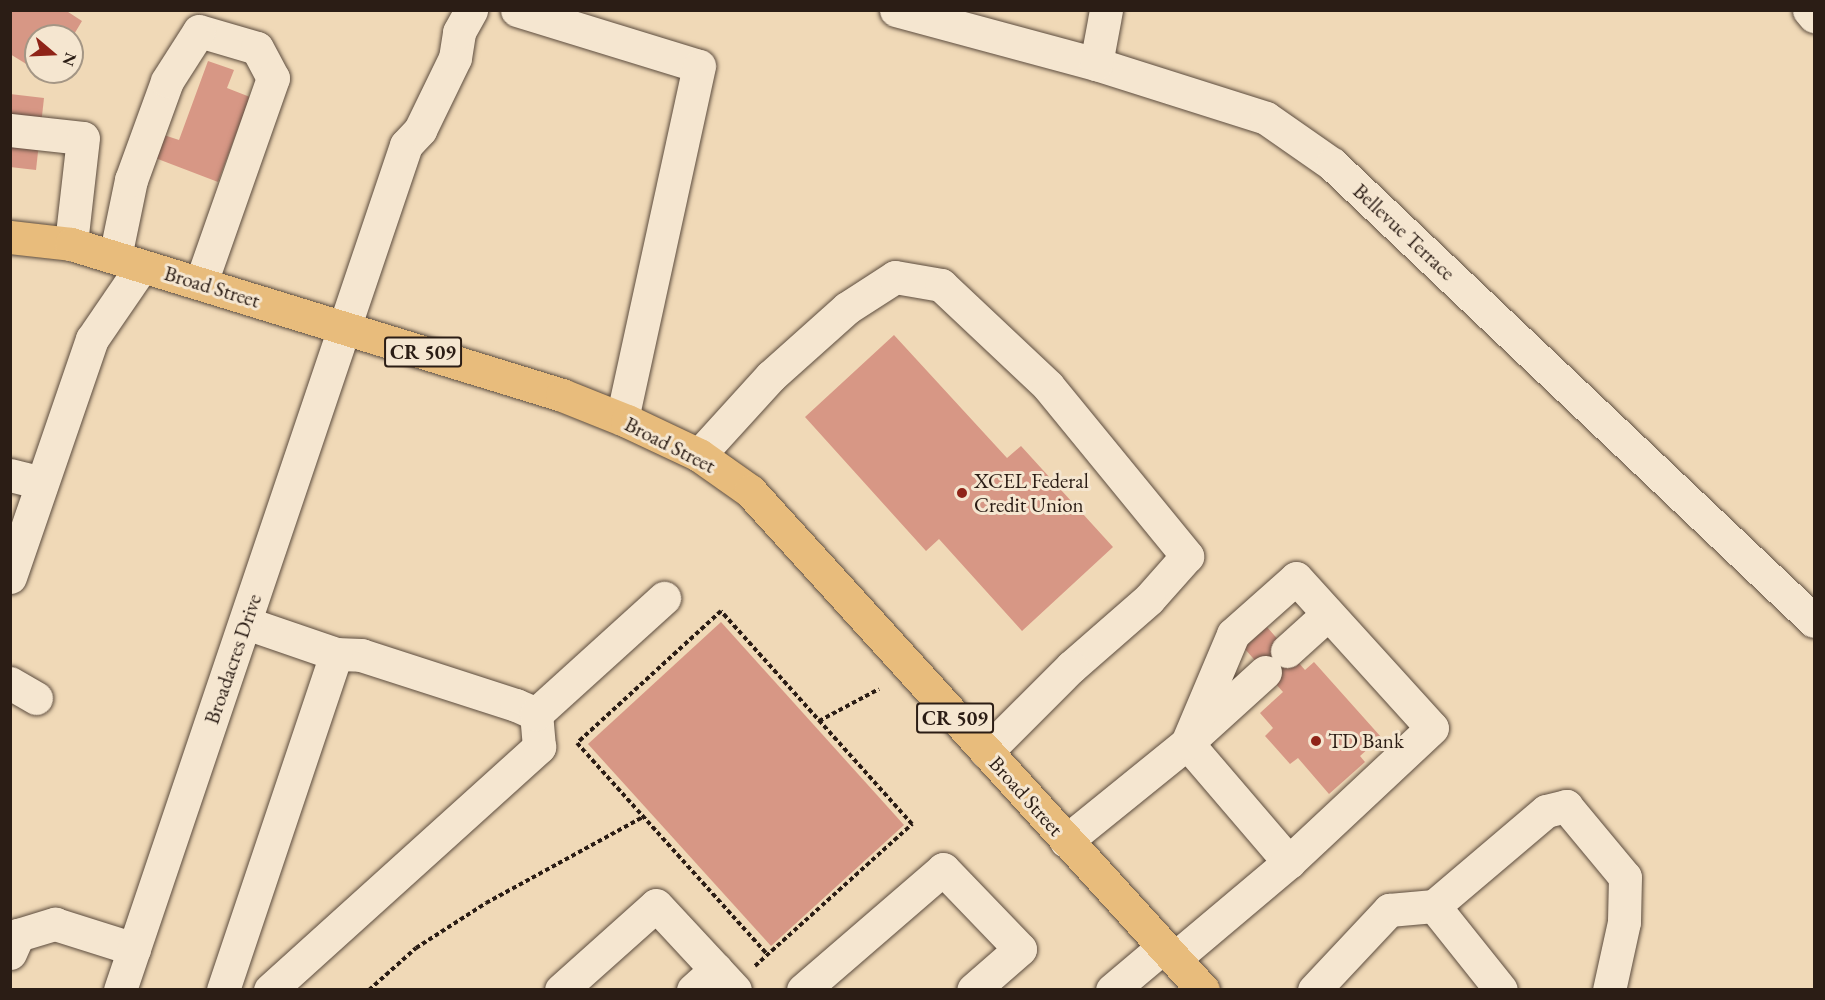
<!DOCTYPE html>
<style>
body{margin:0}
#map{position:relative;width:1825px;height:1000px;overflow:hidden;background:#f0d9b7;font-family:"EB Garamond",serif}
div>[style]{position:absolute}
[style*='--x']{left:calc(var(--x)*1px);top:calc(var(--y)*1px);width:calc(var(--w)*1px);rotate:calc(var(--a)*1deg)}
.building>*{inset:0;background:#d79785}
.path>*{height:4px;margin-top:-2px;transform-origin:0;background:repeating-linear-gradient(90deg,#2b1d15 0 4.5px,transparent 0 7.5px)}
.roads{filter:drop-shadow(0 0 2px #5c4c3e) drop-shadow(0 0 2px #5c4c3e)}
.minor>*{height:33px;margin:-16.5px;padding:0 16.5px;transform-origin:16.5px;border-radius:16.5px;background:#f5e6d0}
.major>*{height:33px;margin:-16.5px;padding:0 16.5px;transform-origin:16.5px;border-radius:16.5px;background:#e8bc7c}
.dots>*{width:16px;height:16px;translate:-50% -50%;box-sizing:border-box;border:3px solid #f5e6d0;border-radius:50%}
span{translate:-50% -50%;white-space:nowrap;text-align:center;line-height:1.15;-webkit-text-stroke:6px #f5e6d0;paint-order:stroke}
.shield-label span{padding:2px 4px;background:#f5e6d0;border:2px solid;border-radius:4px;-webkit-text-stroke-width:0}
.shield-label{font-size:20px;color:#2b1d15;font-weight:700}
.street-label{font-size:21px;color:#2b1d15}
.poi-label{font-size:21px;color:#2b1d15}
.left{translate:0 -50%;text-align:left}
.frame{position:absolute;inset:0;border:12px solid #2b1d15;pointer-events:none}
.north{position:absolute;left:24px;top:24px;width:60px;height:60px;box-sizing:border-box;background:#f5e6d0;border:2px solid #a49685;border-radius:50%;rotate:109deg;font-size:16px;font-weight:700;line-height:24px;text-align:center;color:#2b1d15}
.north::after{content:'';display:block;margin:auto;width:21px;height:27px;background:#8f2418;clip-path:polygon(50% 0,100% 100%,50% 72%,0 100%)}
</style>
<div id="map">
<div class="building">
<div style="clip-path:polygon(10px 10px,65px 10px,82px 21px,73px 36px,36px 36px,36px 70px,10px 54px)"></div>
<div style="clip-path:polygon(208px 61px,234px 70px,227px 88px,250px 97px,218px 182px,150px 156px,158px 133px,179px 140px)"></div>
<div style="clip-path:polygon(10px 94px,44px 98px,36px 170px,10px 167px)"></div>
<div style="clip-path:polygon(894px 335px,1007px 458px,1021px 446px,1113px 547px,1022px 631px,939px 539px,926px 551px,805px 417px)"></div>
<div style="clip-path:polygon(721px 622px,904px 825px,771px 946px,588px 744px)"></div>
<div style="clip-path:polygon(1267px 627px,1305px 670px,1314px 662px,1381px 737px,1360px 756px,1365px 762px,1329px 794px,1298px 758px,1290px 764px,1265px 736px,1273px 728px,1260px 713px,1283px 692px,1244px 648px)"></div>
</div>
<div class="path">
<div style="--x:819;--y:721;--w:68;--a:-28.1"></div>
<div style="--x:755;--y:966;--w:212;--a:-42.1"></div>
<div style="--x:912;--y:824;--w:286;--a:-131.9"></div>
<div style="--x:721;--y:611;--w:195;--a:137.5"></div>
<div style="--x:577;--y:743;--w:284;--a:48"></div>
<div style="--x:369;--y:990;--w:63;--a:-41.8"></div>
<div style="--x:416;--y:948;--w:83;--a:-32.7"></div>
<div style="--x:486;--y:903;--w:181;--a:-28.7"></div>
</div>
<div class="roads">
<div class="minor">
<div style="--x:517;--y:10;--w:190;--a:17.1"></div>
<div style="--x:699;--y:66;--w:361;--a:102.3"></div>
<div style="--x:896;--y:10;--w:207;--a:15.1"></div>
<div style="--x:1096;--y:64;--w:178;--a:17.6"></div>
<div style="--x:1266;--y:118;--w:80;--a:34.9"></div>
<div style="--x:1332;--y:164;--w:664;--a:43.47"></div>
<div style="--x:1809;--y:10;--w:8;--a:50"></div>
<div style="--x:199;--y:31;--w:60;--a:16.3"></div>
<div style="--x:257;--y:48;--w:34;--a:62"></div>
<div style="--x:273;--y:78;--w:217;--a:109.4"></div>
<div style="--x:1096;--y:64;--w:55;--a:-79.5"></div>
<div style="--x:10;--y:130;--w:73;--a:6.3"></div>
<div style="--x:83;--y:138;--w:107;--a:96.5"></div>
<div style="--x:115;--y:257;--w:79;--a:-78.3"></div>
<div style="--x:131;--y:180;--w:105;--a:-70"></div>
<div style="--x:167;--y:81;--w:59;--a:-57.4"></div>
<div style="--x:699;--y:455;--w:107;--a:-47.7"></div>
<div style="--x:771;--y:376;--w:102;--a:-41.8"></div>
<div style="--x:847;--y:308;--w:57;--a:-32.9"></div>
<div style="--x:895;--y:277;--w:47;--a:9.9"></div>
<div style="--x:941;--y:285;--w:147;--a:43.3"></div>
<div style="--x:1048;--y:386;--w:220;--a:50.7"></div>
<div style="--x:1187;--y:556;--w:57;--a:131.5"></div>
<div style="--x:1149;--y:599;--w:103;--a:138.9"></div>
<div style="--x:1071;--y:667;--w:120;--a:135"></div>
<div style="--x:10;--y:475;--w:32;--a:14"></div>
<div style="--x:10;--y:577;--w:252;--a:-71"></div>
<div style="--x:92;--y:339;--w:88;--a:-55.6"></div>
<div style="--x:246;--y:623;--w:95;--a:19"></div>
<div style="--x:336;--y:654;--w:25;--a:2"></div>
<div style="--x:361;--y:655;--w:163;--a:17.9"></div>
<div style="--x:516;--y:705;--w:22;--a:24"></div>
<div style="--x:1287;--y:651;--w:55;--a:-42.1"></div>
<div style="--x:1265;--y:672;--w:105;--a:137.7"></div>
<div style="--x:1187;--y:743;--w:157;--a:49.4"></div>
<div style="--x:10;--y:683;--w:30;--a:30"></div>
<div style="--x:1066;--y:841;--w:156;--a:-39"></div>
<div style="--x:1187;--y:743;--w:118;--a:-67.1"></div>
<div style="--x:1233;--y:634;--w:84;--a:-41.6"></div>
<div style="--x:1296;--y:578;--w:202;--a:47.8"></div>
<div style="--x:1432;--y:728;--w:196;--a:136.9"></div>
<div style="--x:1289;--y:862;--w:150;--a:139.9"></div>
<div style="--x:1434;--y:906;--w:107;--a:51.4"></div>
<div style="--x:10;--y:953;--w:20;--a:-66"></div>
<div style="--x:18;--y:935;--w:39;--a:-17"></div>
<div style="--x:55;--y:924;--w:83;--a:17.6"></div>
<div style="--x:120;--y:990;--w:892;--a:-71.3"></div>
<div style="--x:406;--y:145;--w:21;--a:-47"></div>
<div style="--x:420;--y:130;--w:80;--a:-64.1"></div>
<div style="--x:455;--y:58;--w:26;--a:-81"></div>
<div style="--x:459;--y:32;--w:25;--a:-61"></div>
<div style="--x:223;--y:990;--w:354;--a:-71.4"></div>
<div style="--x:270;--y:990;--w:363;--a:-42.1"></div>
<div style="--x:539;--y:747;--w:33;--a:-95"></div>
<div style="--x:536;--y:714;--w:173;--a:-42.2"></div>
<div style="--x:561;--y:990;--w:127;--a:-41.8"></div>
<div style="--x:656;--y:905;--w:116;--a:47.1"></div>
<div style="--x:693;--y:990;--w:31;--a:-42"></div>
<div style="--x:803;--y:990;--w:185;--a:-40.8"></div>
<div style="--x:943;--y:869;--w:111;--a:46.1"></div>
<div style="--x:1020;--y:949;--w:62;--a:138.9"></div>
<div style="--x:1112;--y:990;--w:67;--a:-40.1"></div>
<div style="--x:1314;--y:990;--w:110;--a:-46.8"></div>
<div style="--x:1389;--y:910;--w:45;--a:-5.1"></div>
<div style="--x:1434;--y:906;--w:147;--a:-40.3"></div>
<div style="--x:1546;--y:811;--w:21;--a:-14"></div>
<div style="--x:1566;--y:806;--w:92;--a:50.3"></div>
<div style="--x:1625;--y:877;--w:45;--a:91.3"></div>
<div style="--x:1624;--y:922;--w:70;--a:102.4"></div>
</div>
<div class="major">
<div style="--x:10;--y:237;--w:61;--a:6.5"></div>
<div style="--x:71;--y:244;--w:514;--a:17.09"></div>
<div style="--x:562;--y:395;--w:70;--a:21.8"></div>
<div style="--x:627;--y:421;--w:80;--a:25.3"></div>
<div style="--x:699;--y:455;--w:62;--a:35.2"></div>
<div style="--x:750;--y:491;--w:674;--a:47.77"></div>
</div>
</div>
<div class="dots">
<div style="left:962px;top:493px;background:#8f2418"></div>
<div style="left:1316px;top:741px;background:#8f2418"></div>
</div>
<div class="shield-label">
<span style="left:423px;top:352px">CR 509</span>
<span style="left:955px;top:718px">CR 509</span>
</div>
<div class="street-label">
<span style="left:1404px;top:232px;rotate:43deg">Bellevue Terrace</span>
<span style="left:212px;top:287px;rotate:17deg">Broad Street</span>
<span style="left:670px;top:445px;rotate:27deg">Broad Street</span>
<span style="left:233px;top:659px;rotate:-71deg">Broadacres Drive</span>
<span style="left:1026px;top:796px;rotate:48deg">Broad Street</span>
</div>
<div class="poi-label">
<span class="left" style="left:974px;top:493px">XCEL Federal<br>Credit Union</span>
<span class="left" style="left:1328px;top:741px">TD Bank</span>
</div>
<div class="frame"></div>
<div class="north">N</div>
</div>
